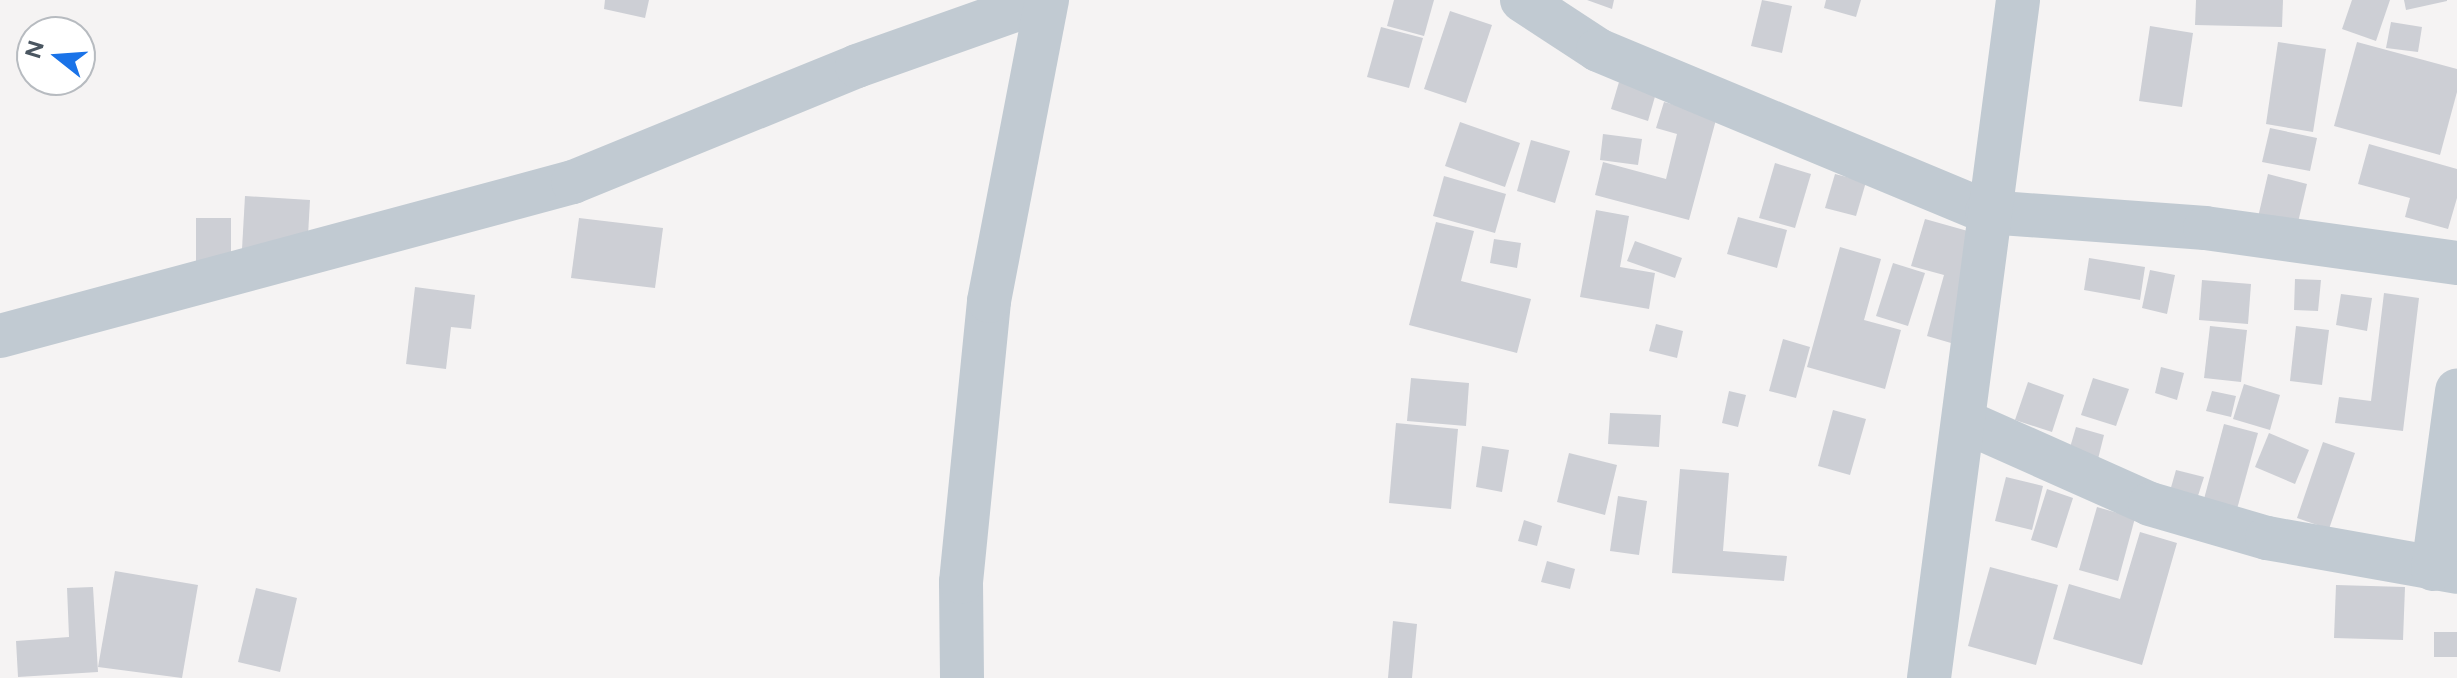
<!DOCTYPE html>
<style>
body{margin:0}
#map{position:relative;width:2457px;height:678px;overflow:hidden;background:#f5f3f3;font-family:Figtree,sans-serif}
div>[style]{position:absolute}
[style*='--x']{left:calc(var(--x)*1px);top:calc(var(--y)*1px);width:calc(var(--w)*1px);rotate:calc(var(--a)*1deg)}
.building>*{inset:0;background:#cdcfd5}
.minor>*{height:44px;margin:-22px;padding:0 22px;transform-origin:22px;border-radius:22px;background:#c1cad2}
span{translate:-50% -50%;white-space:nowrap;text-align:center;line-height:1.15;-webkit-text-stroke:6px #fff;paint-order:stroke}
.north{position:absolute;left:16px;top:16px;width:80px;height:80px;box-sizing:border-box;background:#fff;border:2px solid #b7bbc0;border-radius:50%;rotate:287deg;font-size:22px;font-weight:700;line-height:32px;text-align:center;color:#4a5661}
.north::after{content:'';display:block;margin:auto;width:28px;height:36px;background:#1a73e8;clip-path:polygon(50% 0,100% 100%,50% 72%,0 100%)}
</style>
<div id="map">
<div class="building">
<div style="clip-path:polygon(605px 0,649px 0,645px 18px,604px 9px)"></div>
<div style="clip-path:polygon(1394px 0,1434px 0,1424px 36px,1387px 26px)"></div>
<div style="clip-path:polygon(1587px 0,1614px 0,1612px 9px)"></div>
<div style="clip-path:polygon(1762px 0,1792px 6px,1782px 53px,1751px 46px)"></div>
<div style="clip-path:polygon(1826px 0,1861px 0,1856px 17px,1824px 8px)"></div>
<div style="clip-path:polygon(2196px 0,2283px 0,2282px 27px,2195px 25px)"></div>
<div style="clip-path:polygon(2352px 0,2390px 0,2376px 41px,2342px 29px)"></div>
<div style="clip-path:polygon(2404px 0,2447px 0,2447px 1px,2406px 10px)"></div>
<div style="clip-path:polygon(1450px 11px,1492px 25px,1466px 103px,1424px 89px)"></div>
<div style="clip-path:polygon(2391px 22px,2422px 27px,2418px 52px,2386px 48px)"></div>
<div style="clip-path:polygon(2150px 26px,2193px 33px,2182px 107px,2139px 101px)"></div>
<div style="clip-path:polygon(1381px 27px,1423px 38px,1409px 88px,1367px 77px)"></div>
<div style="clip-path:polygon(2278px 42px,2326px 49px,2313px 132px,2266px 124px)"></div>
<div style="clip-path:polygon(2357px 42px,2457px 69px,2457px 92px,2440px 155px,2334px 126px)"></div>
<div style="clip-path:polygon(1619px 82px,1656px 93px,1648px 121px,1611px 109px)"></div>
<div style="clip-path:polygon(1664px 102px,1717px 116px,1689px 220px,1595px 195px,1603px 162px,1666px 179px,1677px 134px,1656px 128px)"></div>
<div style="clip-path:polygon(1460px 122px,1520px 143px,1505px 187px,1445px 166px)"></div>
<div style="clip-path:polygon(2270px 128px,2317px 138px,2310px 171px,2262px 162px)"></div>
<div style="clip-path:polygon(1603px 134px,1642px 139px,1638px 165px,1600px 160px)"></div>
<div style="clip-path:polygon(1531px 140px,1570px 151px,1555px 203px,1517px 191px)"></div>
<div style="clip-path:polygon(2369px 144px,2457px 169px,2457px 198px,2448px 229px,2405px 217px,2410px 198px,2358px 184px)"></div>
<div style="clip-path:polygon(1775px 163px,1811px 174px,1795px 228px,1759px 218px)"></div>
<div style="clip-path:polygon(1835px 174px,1866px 182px,1856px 216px,1825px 208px)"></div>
<div style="clip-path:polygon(2268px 174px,2307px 184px,2295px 235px,2256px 226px)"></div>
<div style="clip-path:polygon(1444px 176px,1506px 194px,1495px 233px,1433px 216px)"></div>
<div style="clip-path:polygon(245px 196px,310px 200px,306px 271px,241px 267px)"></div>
<div style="clip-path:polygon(1596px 210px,1629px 216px,1620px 267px,1655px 273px,1649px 309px,1580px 297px)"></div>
<div style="clip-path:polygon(1738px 217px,1787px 230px,1777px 268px,1727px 254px)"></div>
<div style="clip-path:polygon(196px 218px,231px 218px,231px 274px,196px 274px)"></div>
<div style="clip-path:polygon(579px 218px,663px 228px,655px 288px,571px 278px)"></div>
<div style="clip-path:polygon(1925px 219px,1982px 235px,1951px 343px,1927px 336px,1944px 275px,1911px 266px)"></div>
<div style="clip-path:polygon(1436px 222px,1474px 231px,1461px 281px,1531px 299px,1517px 353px,1409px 325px)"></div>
<div style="clip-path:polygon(1494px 239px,1521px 243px,1517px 268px,1490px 263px)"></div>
<div style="clip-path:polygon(1635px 241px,1682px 258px,1675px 278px,1627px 261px)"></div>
<div style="clip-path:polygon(1840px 247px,1881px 259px,1864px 320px,1901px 330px,1885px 389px,1807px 367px)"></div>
<div style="clip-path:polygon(2089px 258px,2145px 267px,2140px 300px,2084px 290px)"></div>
<div style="clip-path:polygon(1893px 263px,1925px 273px,1908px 326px,1876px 316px)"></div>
<div style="clip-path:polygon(2150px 270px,2175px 275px,2167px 314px,2142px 308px)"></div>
<div style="clip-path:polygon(2295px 279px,2321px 280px,2318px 311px,2294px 310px)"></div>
<div style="clip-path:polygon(2202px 280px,2251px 284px,2248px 324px,2199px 320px)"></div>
<div style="clip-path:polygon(415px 287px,475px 295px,471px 329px,451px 327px,446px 369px,406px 364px)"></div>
<div style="clip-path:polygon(2384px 293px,2419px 298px,2403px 431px,2335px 423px,2339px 397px,2371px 401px)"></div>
<div style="clip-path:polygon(2341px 294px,2372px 298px,2367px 331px,2336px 325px)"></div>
<div style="clip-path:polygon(1656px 324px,1683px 331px,1677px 358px,1649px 351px)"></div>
<div style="clip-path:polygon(2210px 326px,2247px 330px,2241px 382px,2204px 378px)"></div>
<div style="clip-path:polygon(2296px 326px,2329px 330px,2322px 385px,2290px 381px)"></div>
<div style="clip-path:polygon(1783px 339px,1810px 347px,1796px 398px,1769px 391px)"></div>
<div style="clip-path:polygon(2161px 367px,2184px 373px,2177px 400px,2155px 393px)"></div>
<div style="clip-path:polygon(1411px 378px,1469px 383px,1466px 426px,1407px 421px)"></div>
<div style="clip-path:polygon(2093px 378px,2129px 389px,2116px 426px,2081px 415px)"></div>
<div style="clip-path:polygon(2028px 382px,2064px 395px,2052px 432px,2015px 420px)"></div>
<div style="clip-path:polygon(2244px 384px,2280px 395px,2270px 430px,2233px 419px)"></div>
<div style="clip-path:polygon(1729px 391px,1746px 395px,1738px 427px,1722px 423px)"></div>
<div style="clip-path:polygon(2212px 391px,2236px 396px,2231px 417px,2206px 411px)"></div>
<div style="clip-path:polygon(1833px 410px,1866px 419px,1850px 475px,1818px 466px)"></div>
<div style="clip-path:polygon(1610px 413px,1661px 415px,1659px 447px,1608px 444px)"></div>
<div style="clip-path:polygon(1396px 423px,1458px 429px,1451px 509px,1389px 503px)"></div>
<div style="clip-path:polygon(2224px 424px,2258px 433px,2237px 509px,2204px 499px)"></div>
<div style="clip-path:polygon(2076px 427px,2104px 435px,2098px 459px,2069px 451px)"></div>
<div style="clip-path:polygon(2269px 433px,2309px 450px,2295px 484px,2255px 467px)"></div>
<div style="clip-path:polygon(2323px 442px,2355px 453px,2329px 529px,2297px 518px)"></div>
<div style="clip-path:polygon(1482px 446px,1509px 450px,1502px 492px,1476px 487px)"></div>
<div style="clip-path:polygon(1569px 453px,1617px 465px,1605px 515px,1557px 502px)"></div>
<div style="clip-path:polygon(1680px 469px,1729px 473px,1723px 551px,1787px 556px,1784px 581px,1672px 573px)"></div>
<div style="clip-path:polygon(2176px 470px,2204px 477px,2197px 499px,2170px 491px)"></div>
<div style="clip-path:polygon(2006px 477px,2043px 486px,2032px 530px,1995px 521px)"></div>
<div style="clip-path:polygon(2047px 489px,2073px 498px,2057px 548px,2031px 540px)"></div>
<div style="clip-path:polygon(1618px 496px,1647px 501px,1639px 555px,1610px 551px)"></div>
<div style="clip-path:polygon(2097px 507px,2135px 518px,2118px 581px,2079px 570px)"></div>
<div style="clip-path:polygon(1524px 520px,1542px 526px,1537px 546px,1518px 541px)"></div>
<div style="clip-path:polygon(2140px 532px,2177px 543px,2142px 665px,2053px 639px,2069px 584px,2120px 599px)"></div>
<div style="clip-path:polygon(1547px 561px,1575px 569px,1570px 589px,1541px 582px)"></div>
<div style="clip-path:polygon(1990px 567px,2058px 585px,2036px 665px,1968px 646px)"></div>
<div style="clip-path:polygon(115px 571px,198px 585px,182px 678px,98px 667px)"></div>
<div style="clip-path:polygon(2336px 585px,2405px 587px,2403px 640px,2334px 638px)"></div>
<div style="clip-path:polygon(93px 587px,98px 672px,18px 677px,16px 641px,69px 637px,67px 588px)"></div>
<div style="clip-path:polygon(256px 588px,297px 598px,280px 672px,238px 662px)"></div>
<div style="clip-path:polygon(1393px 621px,1417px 624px,1412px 678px,1388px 678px)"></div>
<div style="clip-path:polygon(2434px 632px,2457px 632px,2457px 657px,2434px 657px)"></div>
</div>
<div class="minor">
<div style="--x:1522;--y:0;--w:91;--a:33.3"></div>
<div style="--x:1598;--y:50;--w:421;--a:22.6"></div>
<div style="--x:1987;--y:212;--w:219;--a:4.2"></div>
<div style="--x:2205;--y:228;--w:254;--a:7.9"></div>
<div style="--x:0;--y:336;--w:593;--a:-15.04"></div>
<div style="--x:573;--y:182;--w:307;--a:-22.2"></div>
<div style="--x:857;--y:66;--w:197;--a:-19.5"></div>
<div style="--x:1966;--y:422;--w:201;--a:24"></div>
<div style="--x:2150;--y:504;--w:122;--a:16.2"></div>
<div style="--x:2267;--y:538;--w:193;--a:10.1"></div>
<div style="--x:2433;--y:569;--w:180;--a:-82.3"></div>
<div style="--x:962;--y:678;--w:96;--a:-90.6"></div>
<div style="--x:961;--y:582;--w:282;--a:-84.3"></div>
<div style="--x:989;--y:301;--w:307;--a:-79.1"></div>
<div style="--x:1929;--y:678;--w:684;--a:-82.52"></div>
</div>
<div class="north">N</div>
</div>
